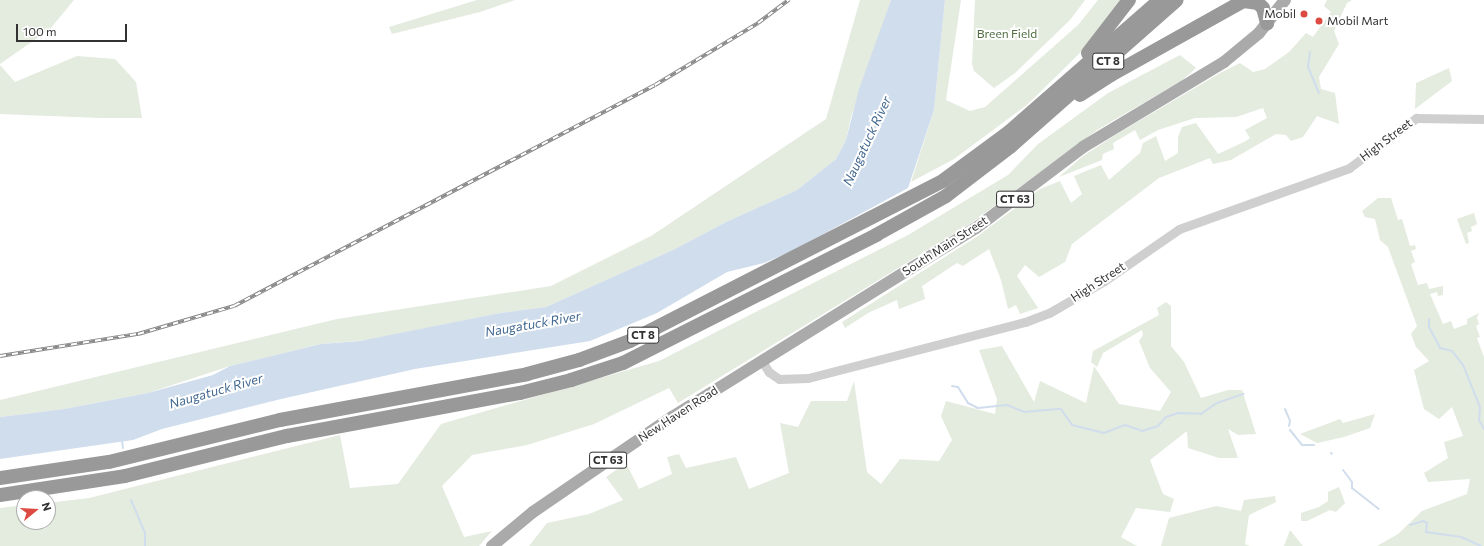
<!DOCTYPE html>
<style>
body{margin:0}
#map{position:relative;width:1484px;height:546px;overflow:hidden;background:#fff;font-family:Commissioner,sans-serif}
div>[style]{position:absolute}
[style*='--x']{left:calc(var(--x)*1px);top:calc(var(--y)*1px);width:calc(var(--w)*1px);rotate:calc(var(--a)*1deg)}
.green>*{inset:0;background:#e4ebdf}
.water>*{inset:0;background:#d0ddec}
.stream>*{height:2px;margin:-1px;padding:0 1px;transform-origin:1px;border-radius:1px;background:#d0ddec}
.tertiary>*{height:9px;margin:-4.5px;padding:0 4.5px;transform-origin:4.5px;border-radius:4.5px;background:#cfcfcf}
.primary>*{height:12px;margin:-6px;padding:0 6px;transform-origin:6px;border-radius:6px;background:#aaa}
.motorway>*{height:14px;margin:-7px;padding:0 7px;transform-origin:7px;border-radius:7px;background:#999}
.rail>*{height:3.5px;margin-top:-1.75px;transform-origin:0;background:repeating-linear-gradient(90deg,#fff 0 6px,#878787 0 12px);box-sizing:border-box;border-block:1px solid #878787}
.dots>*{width:11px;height:11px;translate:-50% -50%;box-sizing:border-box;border:2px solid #fff;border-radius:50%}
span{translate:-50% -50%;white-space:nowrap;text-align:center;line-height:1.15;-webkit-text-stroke:4px #fff;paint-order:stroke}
.shield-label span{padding:1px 3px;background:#fff;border:1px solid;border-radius:3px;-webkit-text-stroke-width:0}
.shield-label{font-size:11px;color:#323232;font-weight:700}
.poi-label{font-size:12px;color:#323232}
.right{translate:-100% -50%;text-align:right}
.left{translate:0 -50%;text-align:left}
.park-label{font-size:12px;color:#506d41}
.street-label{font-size:12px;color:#323232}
.water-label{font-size:13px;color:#436991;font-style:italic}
.north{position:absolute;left:16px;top:490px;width:40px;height:40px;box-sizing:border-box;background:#fff;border:1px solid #adadad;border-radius:50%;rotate:72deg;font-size:11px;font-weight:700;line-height:16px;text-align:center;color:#323232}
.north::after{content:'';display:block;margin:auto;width:14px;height:18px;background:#dd4a41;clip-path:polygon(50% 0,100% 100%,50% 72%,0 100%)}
.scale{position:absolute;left:16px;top:24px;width:111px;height:18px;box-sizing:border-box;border:2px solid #323232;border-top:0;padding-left:5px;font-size:12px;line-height:14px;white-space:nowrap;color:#323232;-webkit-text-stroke:3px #fff;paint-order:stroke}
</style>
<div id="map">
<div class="green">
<div style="clip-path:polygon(0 0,74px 0,50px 29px,0 64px)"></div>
<div style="clip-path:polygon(477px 0,515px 0,480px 12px,392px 34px,389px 27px)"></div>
<div style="clip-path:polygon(860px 0,891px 0,851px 117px,846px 140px,836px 159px,797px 190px,726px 222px,675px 249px,546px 307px,500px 313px,368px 340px,321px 344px,230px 366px,148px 393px,64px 409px,0 417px,0 400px,337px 319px,551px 286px,651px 236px,826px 119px)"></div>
<div style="clip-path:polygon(945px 0,961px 0,946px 100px,970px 111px,985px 107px,1078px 25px,1098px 0,1122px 0,1091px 42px,1028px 104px,954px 159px,911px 182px,934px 110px)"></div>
<div style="clip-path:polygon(975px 0,1085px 0,1070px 20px,1015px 73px,994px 88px,974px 71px,972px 64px)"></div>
<div style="clip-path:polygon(1327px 0,1352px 0,1347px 3px,1334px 31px,1339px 44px,1319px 77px,1321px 89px,1335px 93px,1339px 124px,1317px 116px,1303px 137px,1291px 141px,1286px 135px,1276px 134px,1231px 160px,1213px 164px,1210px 158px,1159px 178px,1072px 244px,1065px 262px,1039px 277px,1025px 265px,1017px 276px,1038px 308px,1020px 314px,1016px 305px,1008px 309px,1001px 280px,989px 249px,963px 266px,957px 263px,922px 286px,925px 299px,899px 309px,897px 300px,868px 313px,845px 328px,842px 322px,978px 236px,1040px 189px,1060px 181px,1071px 203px,1082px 194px,1074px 176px,1101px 165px,1109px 180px,1140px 153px,1143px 143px,1156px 136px,1165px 161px,1178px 153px,1178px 137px,1182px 127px,1196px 123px,1218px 154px,1244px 142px,1250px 138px,1245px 130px,1267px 118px,1263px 108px,1236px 117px,1195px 118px,1158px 130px,1140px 140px,1135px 130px,1113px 143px,1114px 149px,1103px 154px,1102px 160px,1059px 177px,1083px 156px,1117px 134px,1220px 73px,1240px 63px,1253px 72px,1265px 69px,1289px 52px,1306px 33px,1313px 37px,1331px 12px,1324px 6px)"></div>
<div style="clip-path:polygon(1180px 55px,1196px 68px,1181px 81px,1097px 130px,970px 224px,678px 403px,669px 388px,594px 424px,527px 445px,472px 455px,442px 486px,464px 537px,492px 531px,479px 546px,0 546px,0 508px,24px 505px,24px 522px,48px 522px,48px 503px,89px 498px,340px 435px,350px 488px,398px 484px,441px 424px,659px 361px,908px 235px,1008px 175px,1038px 144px,1108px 93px)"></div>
<div style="clip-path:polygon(77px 56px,115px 59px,136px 82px,142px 118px,100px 118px,0 114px,0 65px,15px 82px)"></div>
<div style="clip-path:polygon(1449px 68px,1452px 81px,1415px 109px,1416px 83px)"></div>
<div style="clip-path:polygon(1378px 198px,1391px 198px,1398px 220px,1402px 219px,1410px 246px,1415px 245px,1416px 249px,1411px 251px,1415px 262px,1411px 264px,1418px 285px,1427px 283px,1429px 289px,1443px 286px,1443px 295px,1438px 296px,1437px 292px,1430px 294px,1443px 324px,1451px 321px,1454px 329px,1467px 324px,1467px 319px,1479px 313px,1477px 318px,1479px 324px,1476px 326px,1480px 337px,1477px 338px,1484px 357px,1484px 546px,1377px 546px,1398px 534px,1422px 511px,1467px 494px,1470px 479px,1428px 482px,1424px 473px,1448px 458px,1444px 442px,1463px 436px,1452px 407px,1439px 419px,1424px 409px,1414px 370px,1429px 361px,1416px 347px,1411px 334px,1417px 326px,1388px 247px,1380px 240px,1375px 219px,1365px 217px,1362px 211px)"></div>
<div style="clip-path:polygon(1474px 213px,1477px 224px,1471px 227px,1472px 231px,1467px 233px,1469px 243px,1466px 244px,1457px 219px)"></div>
<div style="clip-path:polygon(1166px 302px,1171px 306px,1171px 346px,1184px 362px,1201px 398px,1228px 390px,1242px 390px,1256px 434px,1238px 435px,1228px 429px,1238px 458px,1219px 458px,1188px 448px,1187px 431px,1150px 460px,1163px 494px,1174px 499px,1170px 512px,1136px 508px,1121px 537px,1137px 546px,529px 546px,547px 523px,589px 514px,623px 500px,606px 477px,626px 463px,639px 489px,672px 474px,667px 457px,679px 454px,686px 468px,736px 457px,749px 489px,789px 473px,780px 423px,798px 427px,811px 401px,847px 401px,854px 381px,867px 472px,881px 484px,900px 459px,939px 461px,952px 440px,941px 416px,946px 401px,995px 414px,997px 399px,979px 350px,1002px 346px,1034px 402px,1040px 381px,1086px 403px,1094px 366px,1119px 404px,1160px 411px,1171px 392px,1150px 368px,1139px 341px,1143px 335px,1142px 330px,1103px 353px,1097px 367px,1091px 362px,1093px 351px,1159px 315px,1157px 308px)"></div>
<div style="clip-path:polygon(1375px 414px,1370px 428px,1344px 437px,1317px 443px,1300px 434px,1340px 419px,1343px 423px)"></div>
<div style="clip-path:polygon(1339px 487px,1345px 503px,1336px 512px,1330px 510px,1307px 521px,1301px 521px,1301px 513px,1319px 507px,1328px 501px,1328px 492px)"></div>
<div style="clip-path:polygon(1275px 496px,1276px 502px,1249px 515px,1245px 544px,1250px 546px,1161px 546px,1169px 518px,1216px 506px,1241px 511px,1244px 500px)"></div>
<div style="clip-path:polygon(1290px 530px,1303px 546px,1284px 546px)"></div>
</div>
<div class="water">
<div style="clip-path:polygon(891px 0,945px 0,934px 110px,908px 188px,792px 251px,764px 263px,727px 272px,657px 313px,590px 341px,415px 369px,281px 399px,162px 429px,133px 440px,0 459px,0 417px,64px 409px,148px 393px,213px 375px,230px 366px,321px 344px,360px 341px,500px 313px,546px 307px,675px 249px,726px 222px,797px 190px,836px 159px,846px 140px,859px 89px)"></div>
</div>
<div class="stream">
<div style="--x:1310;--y:52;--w:15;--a:98"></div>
<div style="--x:1308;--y:67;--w:28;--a:67"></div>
<div style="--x:1429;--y:319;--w:8;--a:90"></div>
<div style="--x:1429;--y:327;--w:24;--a:62"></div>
<div style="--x:1440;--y:348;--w:12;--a:14"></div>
<div style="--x:1452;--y:351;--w:18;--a:52"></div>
<div style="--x:1463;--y:365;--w:45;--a:68"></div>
<div style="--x:1480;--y:407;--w:13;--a:94"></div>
<div style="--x:1479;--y:420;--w:10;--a:61"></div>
<div style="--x:952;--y:386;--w:6;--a:9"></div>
<div style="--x:958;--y:387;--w:19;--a:58"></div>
<div style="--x:968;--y:403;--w:11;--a:27"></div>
<div style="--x:978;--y:408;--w:29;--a:-6"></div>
<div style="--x:1007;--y:405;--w:18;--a:22"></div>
<div style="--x:1024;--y:412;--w:37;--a:-5"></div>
<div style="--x:1061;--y:409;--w:19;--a:55"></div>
<div style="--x:1072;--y:425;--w:33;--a:14"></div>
<div style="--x:1104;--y:433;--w:22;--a:-21"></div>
<div style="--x:1125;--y:425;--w:18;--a:19"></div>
<div style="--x:1142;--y:431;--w:17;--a:-17"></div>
<div style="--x:1158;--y:426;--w:12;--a:-48"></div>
<div style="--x:1166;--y:417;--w:13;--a:-18"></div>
<div style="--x:1178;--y:413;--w:23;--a:2"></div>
<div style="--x:1201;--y:414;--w:19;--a:-35"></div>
<div style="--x:1217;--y:403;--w:28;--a:-19"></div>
<div style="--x:1285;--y:409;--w:13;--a:67"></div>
<div style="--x:1290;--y:421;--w:5;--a:101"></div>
<div style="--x:1290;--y:430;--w:19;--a:51"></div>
<div style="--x:1302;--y:445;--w:12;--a:0"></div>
<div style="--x:122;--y:441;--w:7;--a:82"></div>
<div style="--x:1331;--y:453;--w:1;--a:45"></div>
<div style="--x:1343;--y:470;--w:15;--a:53"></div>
<div style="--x:1352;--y:482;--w:6;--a:90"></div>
<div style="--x:1352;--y:488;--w:34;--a:38"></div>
<div style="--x:131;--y:500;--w:36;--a:67"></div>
<div style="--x:145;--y:533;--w:13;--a:90"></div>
<div style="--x:1410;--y:525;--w:14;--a:-17"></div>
<div style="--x:1423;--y:521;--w:4;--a:27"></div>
<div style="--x:1427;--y:523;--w:9;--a:96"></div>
<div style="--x:1426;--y:532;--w:35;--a:8"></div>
<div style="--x:1461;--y:537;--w:22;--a:24"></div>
</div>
<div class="tertiary">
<div style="--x:762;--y:361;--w:13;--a:58"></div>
<div style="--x:769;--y:372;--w:12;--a:35"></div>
<div style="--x:779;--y:379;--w:29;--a:-2"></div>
<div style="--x:808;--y:378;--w:224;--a:-14.5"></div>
<div style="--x:1025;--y:322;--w:26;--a:-21"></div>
<div style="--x:1049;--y:313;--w:64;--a:-30.2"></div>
<div style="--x:1104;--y:281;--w:91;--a:-34.7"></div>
<div style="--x:1179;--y:229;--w:181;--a:-19.7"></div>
<div style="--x:1349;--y:168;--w:84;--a:-36.7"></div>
<div style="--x:1416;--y:118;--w:68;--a:0.8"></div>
</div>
<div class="primary">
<div style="--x:492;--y:546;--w:53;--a:-39.7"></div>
<div style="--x:533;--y:512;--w:168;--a:-34.4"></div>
<div style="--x:672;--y:417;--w:358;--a:-31.9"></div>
<div style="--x:976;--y:228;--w:134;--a:-37.1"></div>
<div style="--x:1083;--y:147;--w:165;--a:-31.1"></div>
<div style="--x:1224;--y:62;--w:45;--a:-39.6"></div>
<div style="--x:1259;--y:33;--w:42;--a:-51.8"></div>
</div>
<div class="motorway">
<div style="--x:1244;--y:1;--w:14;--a:8"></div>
<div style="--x:1258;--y:3;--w:7;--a:45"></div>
<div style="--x:1263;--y:8;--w:16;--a:75"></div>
<div style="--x:1088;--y:53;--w:67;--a:-52.3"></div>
<div style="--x:1080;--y:95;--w:37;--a:-33"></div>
<div style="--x:1111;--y:75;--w:154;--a:-29.2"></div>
<div style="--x:0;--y:478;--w:110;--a:-8.4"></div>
<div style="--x:109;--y:462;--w:176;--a:-13.8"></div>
<div style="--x:280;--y:420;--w:251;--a:-10.5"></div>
<div style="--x:527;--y:374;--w:54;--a:-15.1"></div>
<div style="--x:579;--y:360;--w:54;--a:-20.4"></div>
<div style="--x:630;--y:341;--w:353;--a:-27.1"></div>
<div style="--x:944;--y:180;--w:81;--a:-36.4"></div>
<div style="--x:1009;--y:132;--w:201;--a:-41.2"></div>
<div style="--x:0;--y:495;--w:126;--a:-8.6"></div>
<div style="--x:125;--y:476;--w:167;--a:-13.9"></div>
<div style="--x:287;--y:436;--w:237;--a:-10.5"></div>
<div style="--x:520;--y:393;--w:53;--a:-14.3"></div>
<div style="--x:571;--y:380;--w:55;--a:-18.1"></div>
<div style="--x:623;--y:363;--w:284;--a:-26.8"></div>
<div style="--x:876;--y:235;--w:80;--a:-29.1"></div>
<div style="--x:946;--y:196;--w:81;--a:-37.4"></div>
<div style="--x:1010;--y:147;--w:222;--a:-41.4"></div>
</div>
<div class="rail">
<div style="--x:0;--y:356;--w:140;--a:-9.1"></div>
<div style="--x:138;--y:334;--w:100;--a:-16.3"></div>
<div style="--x:234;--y:306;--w:475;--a:-27.7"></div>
<div style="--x:655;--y:85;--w:120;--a:-31"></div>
<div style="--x:758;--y:23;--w:39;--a:-37"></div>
</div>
<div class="dots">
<div style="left:1304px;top:14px;background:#dd4a41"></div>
<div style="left:1319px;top:21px;background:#dd4a41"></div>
</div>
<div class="shield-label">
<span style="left:1108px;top:61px">CT 8</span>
<span style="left:1015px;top:199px">CT 63</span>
<span style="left:643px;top:335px">CT 8</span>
<span style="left:608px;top:460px">CT 63</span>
</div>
<div class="poi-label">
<span class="right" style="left:1296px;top:14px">Mobil</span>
<span class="left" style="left:1327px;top:21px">Mobil Mart</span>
</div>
<div class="park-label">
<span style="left:1007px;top:34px">Breen Field</span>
</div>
<div class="street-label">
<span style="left:1386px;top:140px;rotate:-37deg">High Street</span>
<span style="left:945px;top:246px;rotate:-33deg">South Main Street</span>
<span style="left:1098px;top:282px;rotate:-33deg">High Street</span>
<span style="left:678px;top:414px;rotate:-33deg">New Haven Road</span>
</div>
<div class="water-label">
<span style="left:867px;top:141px;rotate:-65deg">Naugatuck River</span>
<span style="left:533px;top:324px;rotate:-10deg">Naugatuck River</span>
<span style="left:216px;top:391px;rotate:-16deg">Naugatuck River</span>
</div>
<div class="north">N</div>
<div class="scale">100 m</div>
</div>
